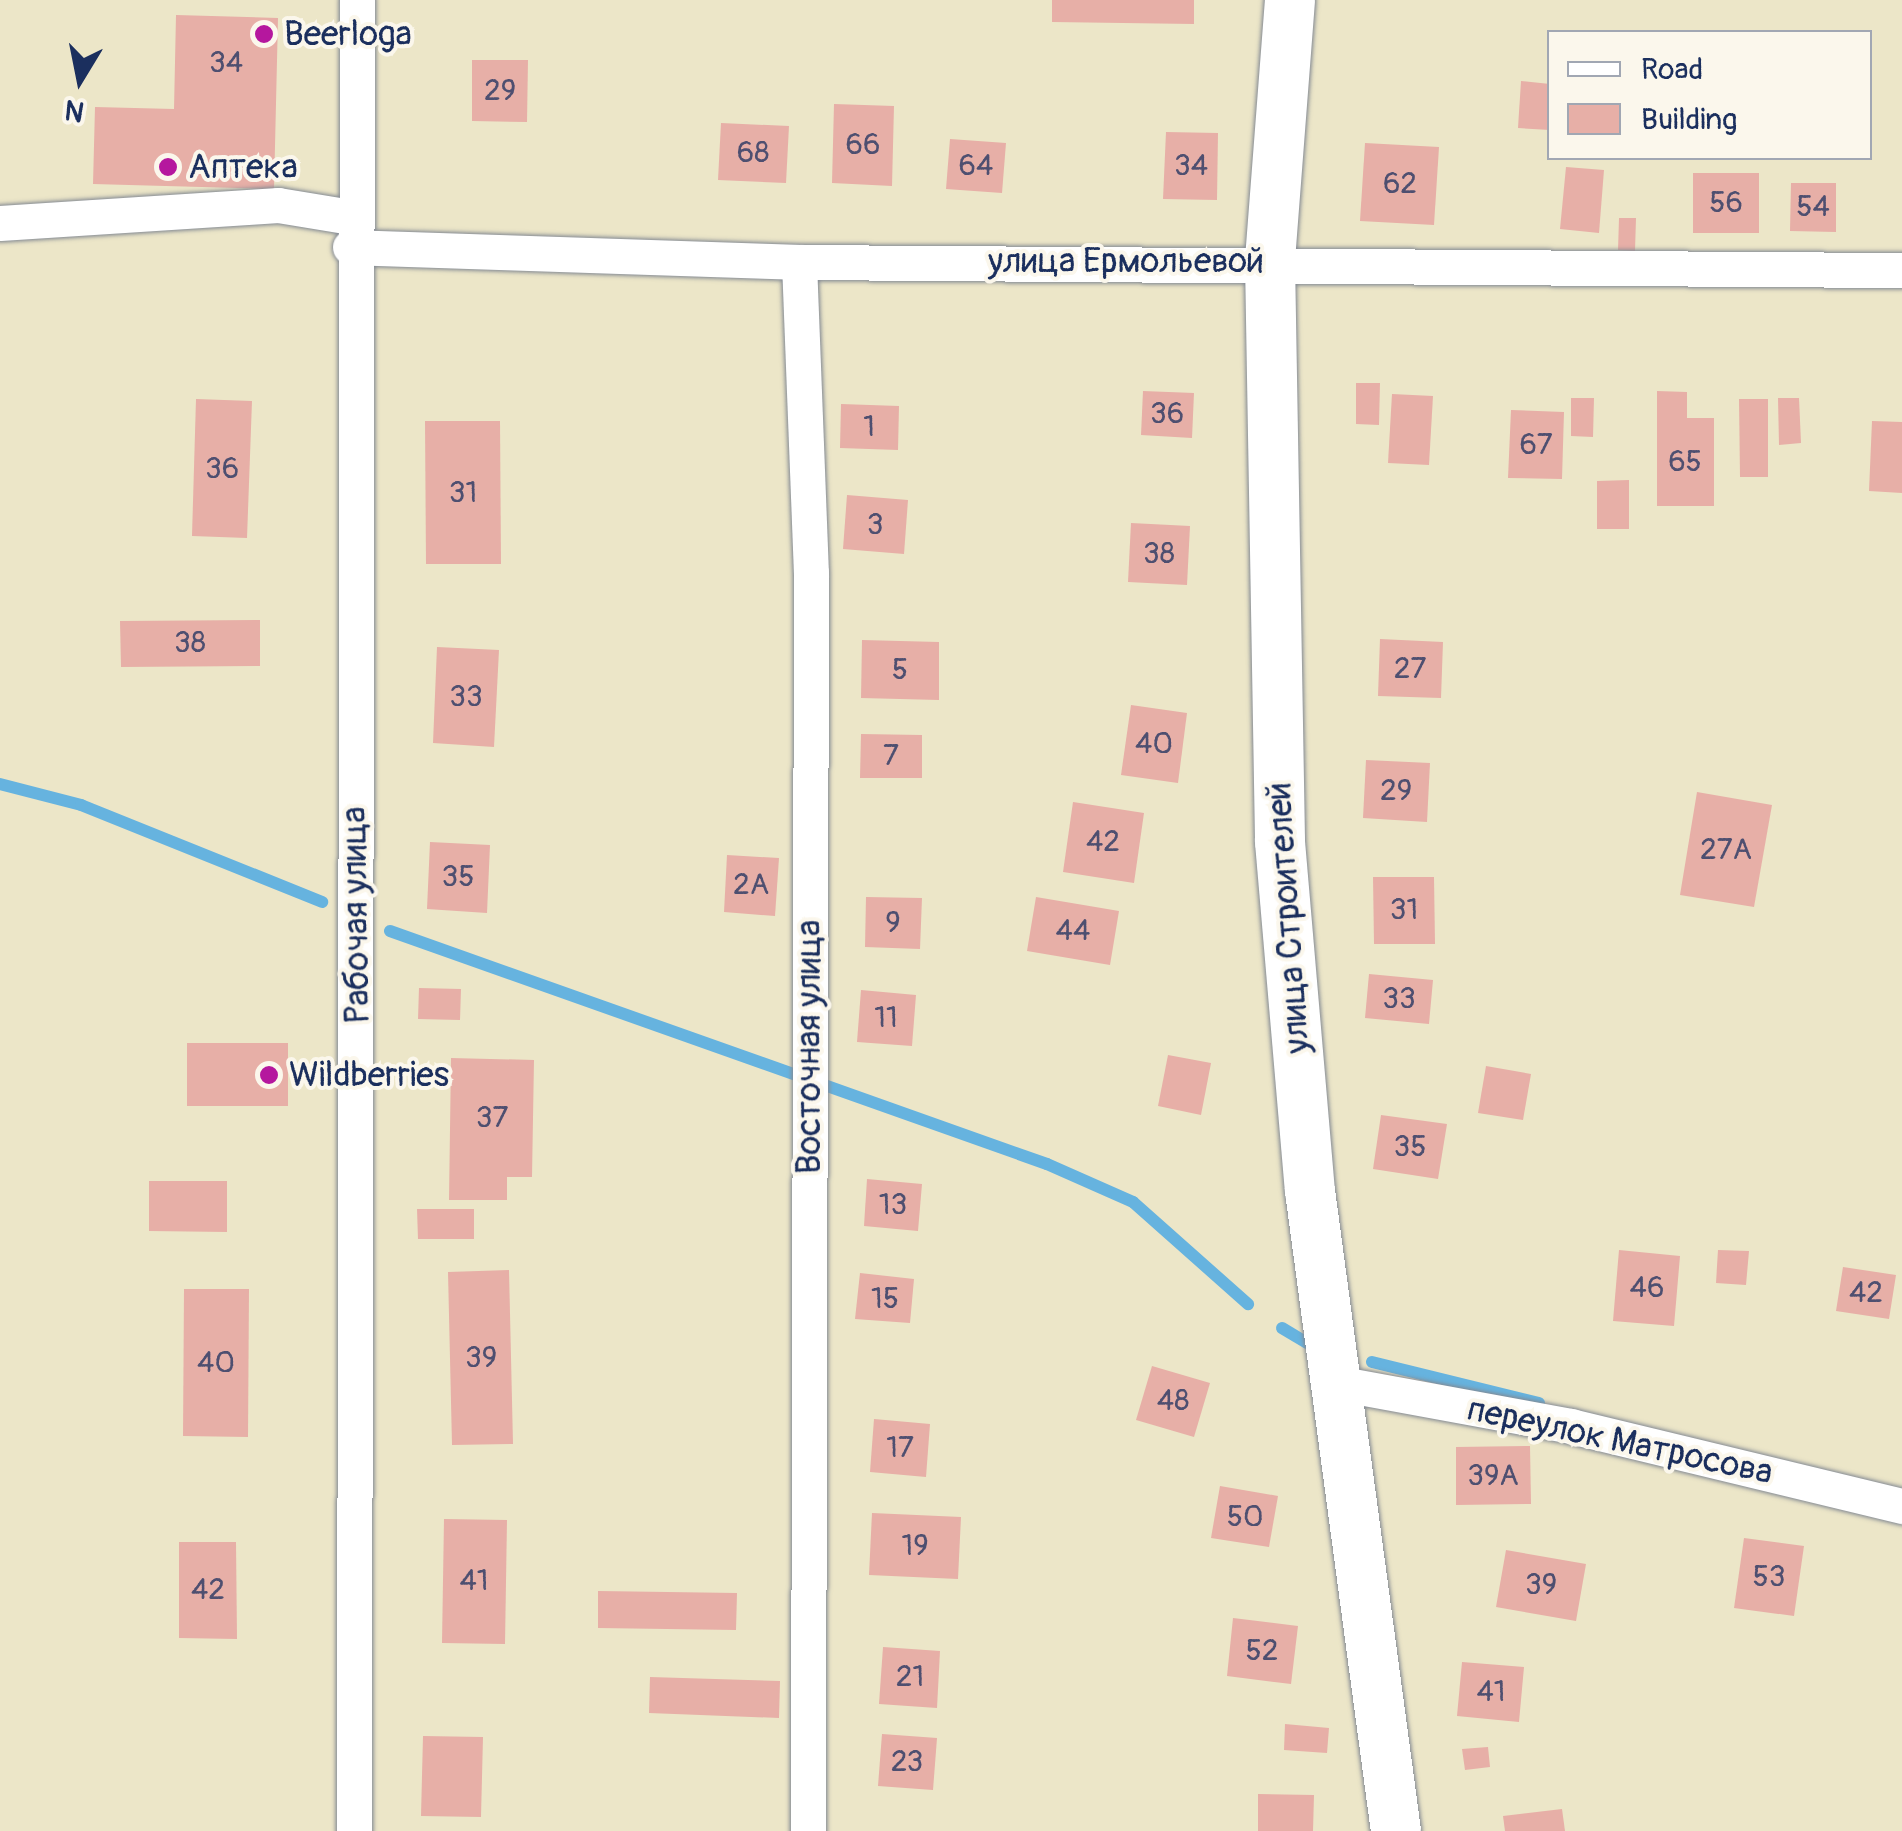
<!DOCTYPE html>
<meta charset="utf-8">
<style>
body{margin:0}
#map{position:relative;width:1902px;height:1831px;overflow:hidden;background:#ece6c8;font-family:Pangolin,sans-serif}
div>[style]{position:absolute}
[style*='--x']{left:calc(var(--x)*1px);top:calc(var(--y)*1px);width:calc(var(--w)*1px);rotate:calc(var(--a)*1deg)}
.stream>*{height:12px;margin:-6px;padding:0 6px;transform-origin:6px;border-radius:6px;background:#66b3df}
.building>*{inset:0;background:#e7afa7}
.roads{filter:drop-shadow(0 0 2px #848a93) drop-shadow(0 0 2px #848a93)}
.street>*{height:35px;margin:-17.5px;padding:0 17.5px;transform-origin:17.5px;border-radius:17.5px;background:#fff}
.secondary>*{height:50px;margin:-25px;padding:0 25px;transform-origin:25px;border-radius:25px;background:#fff}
.dots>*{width:28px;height:28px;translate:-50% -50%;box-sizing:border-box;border:5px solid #fbf7ec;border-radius:50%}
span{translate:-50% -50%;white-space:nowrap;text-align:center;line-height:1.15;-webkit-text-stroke:8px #fbf7ec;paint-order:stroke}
.number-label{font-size:30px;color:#4e4f70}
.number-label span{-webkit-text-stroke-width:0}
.poi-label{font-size:35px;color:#1b2f5e}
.left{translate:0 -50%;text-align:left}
.street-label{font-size:35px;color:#1b2f5e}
.legend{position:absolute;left:1547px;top:30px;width:325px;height:130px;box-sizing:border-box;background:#fbf7ec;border:2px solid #a1a7b3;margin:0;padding:12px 18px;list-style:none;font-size:30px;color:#1b2f5e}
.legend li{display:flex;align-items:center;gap:20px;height:50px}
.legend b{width:50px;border:2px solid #a1a7b3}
.north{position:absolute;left:30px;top:30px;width:100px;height:100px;-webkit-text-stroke:8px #fbf7ec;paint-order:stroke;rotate:190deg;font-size:28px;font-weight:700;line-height:40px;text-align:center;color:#1b2f5e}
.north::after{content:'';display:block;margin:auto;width:35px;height:45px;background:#1b2f5e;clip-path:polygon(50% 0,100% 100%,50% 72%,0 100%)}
</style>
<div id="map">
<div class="stream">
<div style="--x:0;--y:784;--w:84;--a:14.5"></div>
<div style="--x:81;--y:805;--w:260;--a:21.9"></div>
<div style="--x:390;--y:931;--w:697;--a:19.53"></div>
<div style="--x:1047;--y:1164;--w:94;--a:23.8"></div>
<div style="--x:1133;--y:1202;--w:154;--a:41.6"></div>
<div style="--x:1282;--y:1328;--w:29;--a:31"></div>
<div style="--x:1372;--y:1362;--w:172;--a:13.8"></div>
</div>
<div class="building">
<div style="clip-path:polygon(1052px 0,1194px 0,1194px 24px,1052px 22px)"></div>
<div style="clip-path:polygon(176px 15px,278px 18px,274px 189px,93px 184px,95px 107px,174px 109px)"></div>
<div style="clip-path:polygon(472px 60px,528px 60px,527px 122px,472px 121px)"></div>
<div style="clip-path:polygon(1521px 81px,1550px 84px,1550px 130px,1518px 128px)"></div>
<div style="clip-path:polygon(834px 104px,894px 106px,892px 186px,832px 183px)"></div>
<div style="clip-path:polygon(721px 123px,789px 126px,786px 183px,718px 180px)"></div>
<div style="clip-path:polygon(1166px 132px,1218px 133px,1217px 200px,1163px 199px)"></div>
<div style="clip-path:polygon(950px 139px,1006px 143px,1002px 193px,946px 189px)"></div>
<div style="clip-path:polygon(1365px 143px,1439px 147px,1434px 225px,1360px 221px)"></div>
<div style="clip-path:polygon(1566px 167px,1604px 170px,1599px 233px,1560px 229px)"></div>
<div style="clip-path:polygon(1693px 173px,1759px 173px,1759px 233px,1693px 233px)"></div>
<div style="clip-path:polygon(1791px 183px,1836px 183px,1836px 232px,1790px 231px)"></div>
<div style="clip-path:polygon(1619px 218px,1636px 218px,1635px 251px,1618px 250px)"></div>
<div style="clip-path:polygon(1356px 383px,1380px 383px,1379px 425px,1356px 424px)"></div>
<div style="clip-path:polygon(1143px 391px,1194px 393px,1192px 438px,1141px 435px)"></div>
<div style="clip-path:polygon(1657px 391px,1687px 392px,1687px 418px,1714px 418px,1714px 506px,1657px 506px)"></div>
<div style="clip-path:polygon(1392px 394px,1433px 396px,1429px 465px,1388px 463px)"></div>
<div style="clip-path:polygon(1571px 398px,1594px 398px,1593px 437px,1571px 436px)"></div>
<div style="clip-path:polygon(1778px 398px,1799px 398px,1801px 443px,1779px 445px)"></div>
<div style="clip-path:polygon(196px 399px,252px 401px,247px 538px,192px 536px)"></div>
<div style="clip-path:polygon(1739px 399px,1768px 399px,1768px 477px,1740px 477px)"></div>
<div style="clip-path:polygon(841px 404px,899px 406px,898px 450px,840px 448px)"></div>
<div style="clip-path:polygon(1511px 410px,1564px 412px,1562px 479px,1508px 478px)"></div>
<div style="clip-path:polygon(425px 421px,500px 421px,501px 564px,426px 564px)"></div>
<div style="clip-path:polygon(1872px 421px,1902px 422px,1902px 493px,1869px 491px)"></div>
<div style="clip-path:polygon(1629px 480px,1629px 529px,1597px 529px,1597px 481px)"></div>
<div style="clip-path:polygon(847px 495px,908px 500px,904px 554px,843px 549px)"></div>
<div style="clip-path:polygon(1131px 523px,1190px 526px,1187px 585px,1128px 582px)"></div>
<div style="clip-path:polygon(260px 620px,260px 666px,121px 667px,120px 621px)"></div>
<div style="clip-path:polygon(1380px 639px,1443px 642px,1441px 698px,1378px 696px)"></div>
<div style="clip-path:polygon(862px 640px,939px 642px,939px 700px,861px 698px)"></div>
<div style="clip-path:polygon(437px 647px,499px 650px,494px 747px,433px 743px)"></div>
<div style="clip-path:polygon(1131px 705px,1187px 713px,1178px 783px,1121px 775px)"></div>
<div style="clip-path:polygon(861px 734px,922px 735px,922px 778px,860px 778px)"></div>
<div style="clip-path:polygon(1366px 760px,1430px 763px,1427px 822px,1363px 818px)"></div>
<div style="clip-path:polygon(1697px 792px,1772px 805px,1754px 907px,1680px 895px)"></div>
<div style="clip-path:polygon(1073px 802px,1144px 813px,1134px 883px,1063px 872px)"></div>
<div style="clip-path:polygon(430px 842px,490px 845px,487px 913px,427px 909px)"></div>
<div style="clip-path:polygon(727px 855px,779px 858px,775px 916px,724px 912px)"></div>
<div style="clip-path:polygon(1373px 877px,1434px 877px,1435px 944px,1374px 944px)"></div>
<div style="clip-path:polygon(866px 897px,922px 898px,920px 949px,865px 947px)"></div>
<div style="clip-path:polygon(1036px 897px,1119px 911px,1110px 965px,1027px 951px)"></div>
<div style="clip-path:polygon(1369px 974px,1433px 980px,1429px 1024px,1365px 1018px)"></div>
<div style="clip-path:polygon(419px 988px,461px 989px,460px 1020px,418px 1019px)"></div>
<div style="clip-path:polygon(861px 990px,916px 995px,912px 1046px,857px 1042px)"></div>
<div style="clip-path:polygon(187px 1043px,288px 1043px,288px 1106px,187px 1106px)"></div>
<div style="clip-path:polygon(1168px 1055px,1211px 1063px,1201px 1115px,1158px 1106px)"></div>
<div style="clip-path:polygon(451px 1058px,534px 1060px,532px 1177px,507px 1177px,507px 1200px,449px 1200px)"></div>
<div style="clip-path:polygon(1486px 1066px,1531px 1074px,1523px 1120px,1478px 1113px)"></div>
<div style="clip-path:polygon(1381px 1115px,1447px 1124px,1438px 1179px,1373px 1169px)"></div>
<div style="clip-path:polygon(867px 1179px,922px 1184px,918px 1231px,864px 1226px)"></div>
<div style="clip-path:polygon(149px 1181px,227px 1181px,227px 1232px,149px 1231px)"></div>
<div style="clip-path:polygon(417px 1209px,474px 1209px,474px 1239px,418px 1239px)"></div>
<div style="clip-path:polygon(1619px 1250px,1680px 1256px,1674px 1326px,1613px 1321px)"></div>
<div style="clip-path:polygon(1718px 1250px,1749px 1251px,1746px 1285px,1716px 1283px)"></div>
<div style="clip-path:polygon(1843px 1267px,1896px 1275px,1889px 1319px,1836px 1311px)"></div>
<div style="clip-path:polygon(509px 1270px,513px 1444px,452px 1445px,448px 1272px)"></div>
<div style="clip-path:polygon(860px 1273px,914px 1279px,910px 1323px,855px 1319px)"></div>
<div style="clip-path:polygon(184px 1289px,249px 1289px,248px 1437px,183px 1436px)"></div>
<div style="clip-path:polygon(1152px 1366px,1210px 1383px,1194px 1437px,1136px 1420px)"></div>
<div style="clip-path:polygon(874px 1419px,930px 1424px,926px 1477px,870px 1472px)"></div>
<div style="clip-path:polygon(1530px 1446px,1531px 1504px,1456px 1505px,1456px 1447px)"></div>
<div style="clip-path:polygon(1220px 1486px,1278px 1496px,1269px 1547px,1211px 1538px)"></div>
<div style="clip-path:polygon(872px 1513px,961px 1517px,958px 1579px,869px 1575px)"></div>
<div style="clip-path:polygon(444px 1519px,507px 1520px,505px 1644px,442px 1643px)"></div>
<div style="clip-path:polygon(1744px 1538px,1804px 1546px,1794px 1616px,1734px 1608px)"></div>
<div style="clip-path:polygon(179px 1542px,236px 1542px,237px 1639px,179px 1638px)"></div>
<div style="clip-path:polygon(1506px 1550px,1586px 1564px,1576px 1621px,1496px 1607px)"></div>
<div style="clip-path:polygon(598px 1591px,737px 1593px,736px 1630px,598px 1628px)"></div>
<div style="clip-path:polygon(1233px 1618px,1298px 1626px,1291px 1684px,1227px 1676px)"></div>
<div style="clip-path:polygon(883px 1647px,940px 1651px,937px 1708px,879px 1704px)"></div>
<div style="clip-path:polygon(1462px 1662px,1524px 1667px,1519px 1722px,1457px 1716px)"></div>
<div style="clip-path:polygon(650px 1677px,780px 1681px,779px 1718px,649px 1713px)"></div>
<div style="clip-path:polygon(1285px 1724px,1329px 1728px,1327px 1753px,1284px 1750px)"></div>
<div style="clip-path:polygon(882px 1734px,937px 1738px,933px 1790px,878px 1786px)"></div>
<div style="clip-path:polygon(423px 1736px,483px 1737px,481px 1817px,421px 1816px)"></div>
<div style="clip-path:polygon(1488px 1747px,1490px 1767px,1465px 1770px,1462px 1749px)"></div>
<div style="clip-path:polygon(1258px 1794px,1314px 1795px,1313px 1831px,1258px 1831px)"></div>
<div style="clip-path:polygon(1562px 1809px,1565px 1831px,1505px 1831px,1503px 1816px)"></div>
</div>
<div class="roads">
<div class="street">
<div style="--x:0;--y:223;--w:279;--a:-3.7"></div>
<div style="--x:278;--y:205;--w:74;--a:9.3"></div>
<div style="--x:350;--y:247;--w:449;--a:1.9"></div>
<div style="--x:799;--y:262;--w:1103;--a:0.42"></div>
<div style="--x:799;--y:262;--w:311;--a:87.8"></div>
<div style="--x:811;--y:573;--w:1258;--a:90.14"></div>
<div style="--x:1337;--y:1383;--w:238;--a:10.4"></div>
<div style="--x:1571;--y:1426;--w:341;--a:13.6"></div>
<div style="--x:354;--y:1831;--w:1831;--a:-89.91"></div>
</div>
<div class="secondary">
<div style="--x:1290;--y:0;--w:262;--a:94.4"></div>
<div style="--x:1270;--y:261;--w:581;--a:89.01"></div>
<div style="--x:1280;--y:842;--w:350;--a:85.1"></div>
<div style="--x:1310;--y:1191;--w:646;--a:82.35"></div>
</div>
</div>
<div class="dots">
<div style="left:264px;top:34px;background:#b5179e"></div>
<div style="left:168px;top:167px;background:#b5179e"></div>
<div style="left:269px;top:1075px;background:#b5179e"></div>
</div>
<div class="number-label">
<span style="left:226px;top:63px">34</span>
<span style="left:500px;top:91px">29</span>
<span style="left:863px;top:145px">66</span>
<span style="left:753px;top:153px">68</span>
<span style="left:976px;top:166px">64</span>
<span style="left:1191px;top:166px">34</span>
<span style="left:1400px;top:184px">62</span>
<span style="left:1726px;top:203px">56</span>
<span style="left:1813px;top:207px">54</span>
<span style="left:1167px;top:414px">36</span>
<span style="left:869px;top:427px">1</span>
<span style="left:1536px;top:445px">67</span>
<span style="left:1685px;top:462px">65</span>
<span style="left:222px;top:469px">36</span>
<span style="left:463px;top:493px">31</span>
<span style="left:875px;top:525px">3</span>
<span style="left:1159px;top:554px">38</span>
<span style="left:190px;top:643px">38</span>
<span style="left:1410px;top:669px">27</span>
<span style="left:900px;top:670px">5</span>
<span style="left:466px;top:697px">33</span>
<span style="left:1154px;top:744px">40</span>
<span style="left:891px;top:756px">7</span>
<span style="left:1396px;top:791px">29</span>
<span style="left:1103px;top:842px">42</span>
<span style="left:1726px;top:850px">27А</span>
<span style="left:458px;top:877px">35</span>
<span style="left:751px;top:885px">2А</span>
<span style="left:1404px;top:910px">31</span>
<span style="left:893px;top:923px">9</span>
<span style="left:1073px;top:931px">44</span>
<span style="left:1399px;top:999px">33</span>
<span style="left:886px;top:1018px">11</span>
<span style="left:492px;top:1118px">37</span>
<span style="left:1410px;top:1147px">35</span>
<span style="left:893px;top:1205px">13</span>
<span style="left:1647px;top:1288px">46</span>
<span style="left:1866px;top:1293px">42</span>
<span style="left:885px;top:1299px">15</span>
<span style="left:481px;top:1358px">39</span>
<span style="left:216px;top:1363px">40</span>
<span style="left:1173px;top:1401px">48</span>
<span style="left:900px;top:1448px">17</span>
<span style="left:1493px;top:1476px">39А</span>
<span style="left:1245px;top:1517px">50</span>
<span style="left:915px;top:1546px">19</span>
<span style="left:1769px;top:1577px">53</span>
<span style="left:474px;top:1581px">41</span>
<span style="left:1541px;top:1585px">39</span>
<span style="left:208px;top:1590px">42</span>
<span style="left:1262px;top:1651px">52</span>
<span style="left:910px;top:1677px">21</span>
<span style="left:1491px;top:1692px">41</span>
<span style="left:907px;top:1762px">23</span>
</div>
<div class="poi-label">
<span class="left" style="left:284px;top:34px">Beerloga</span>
<span class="left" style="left:188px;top:167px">Аптека</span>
<span class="left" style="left:289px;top:1075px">Wildberries</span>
</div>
<div class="street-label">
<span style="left:1126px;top:261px">улица Ермольевой</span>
<span style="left:356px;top:915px;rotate:-91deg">Рабочая улица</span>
<span style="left:1288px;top:918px;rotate:-94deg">улица Строителей</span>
<span style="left:809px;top:1047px;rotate:-90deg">Восточная улица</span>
<span style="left:1620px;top:1441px;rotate:12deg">переулок Матросова</span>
</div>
<ul class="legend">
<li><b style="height:12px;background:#fff"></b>Road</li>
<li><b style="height:28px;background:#e7afa7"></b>Building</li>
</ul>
<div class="north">N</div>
</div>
